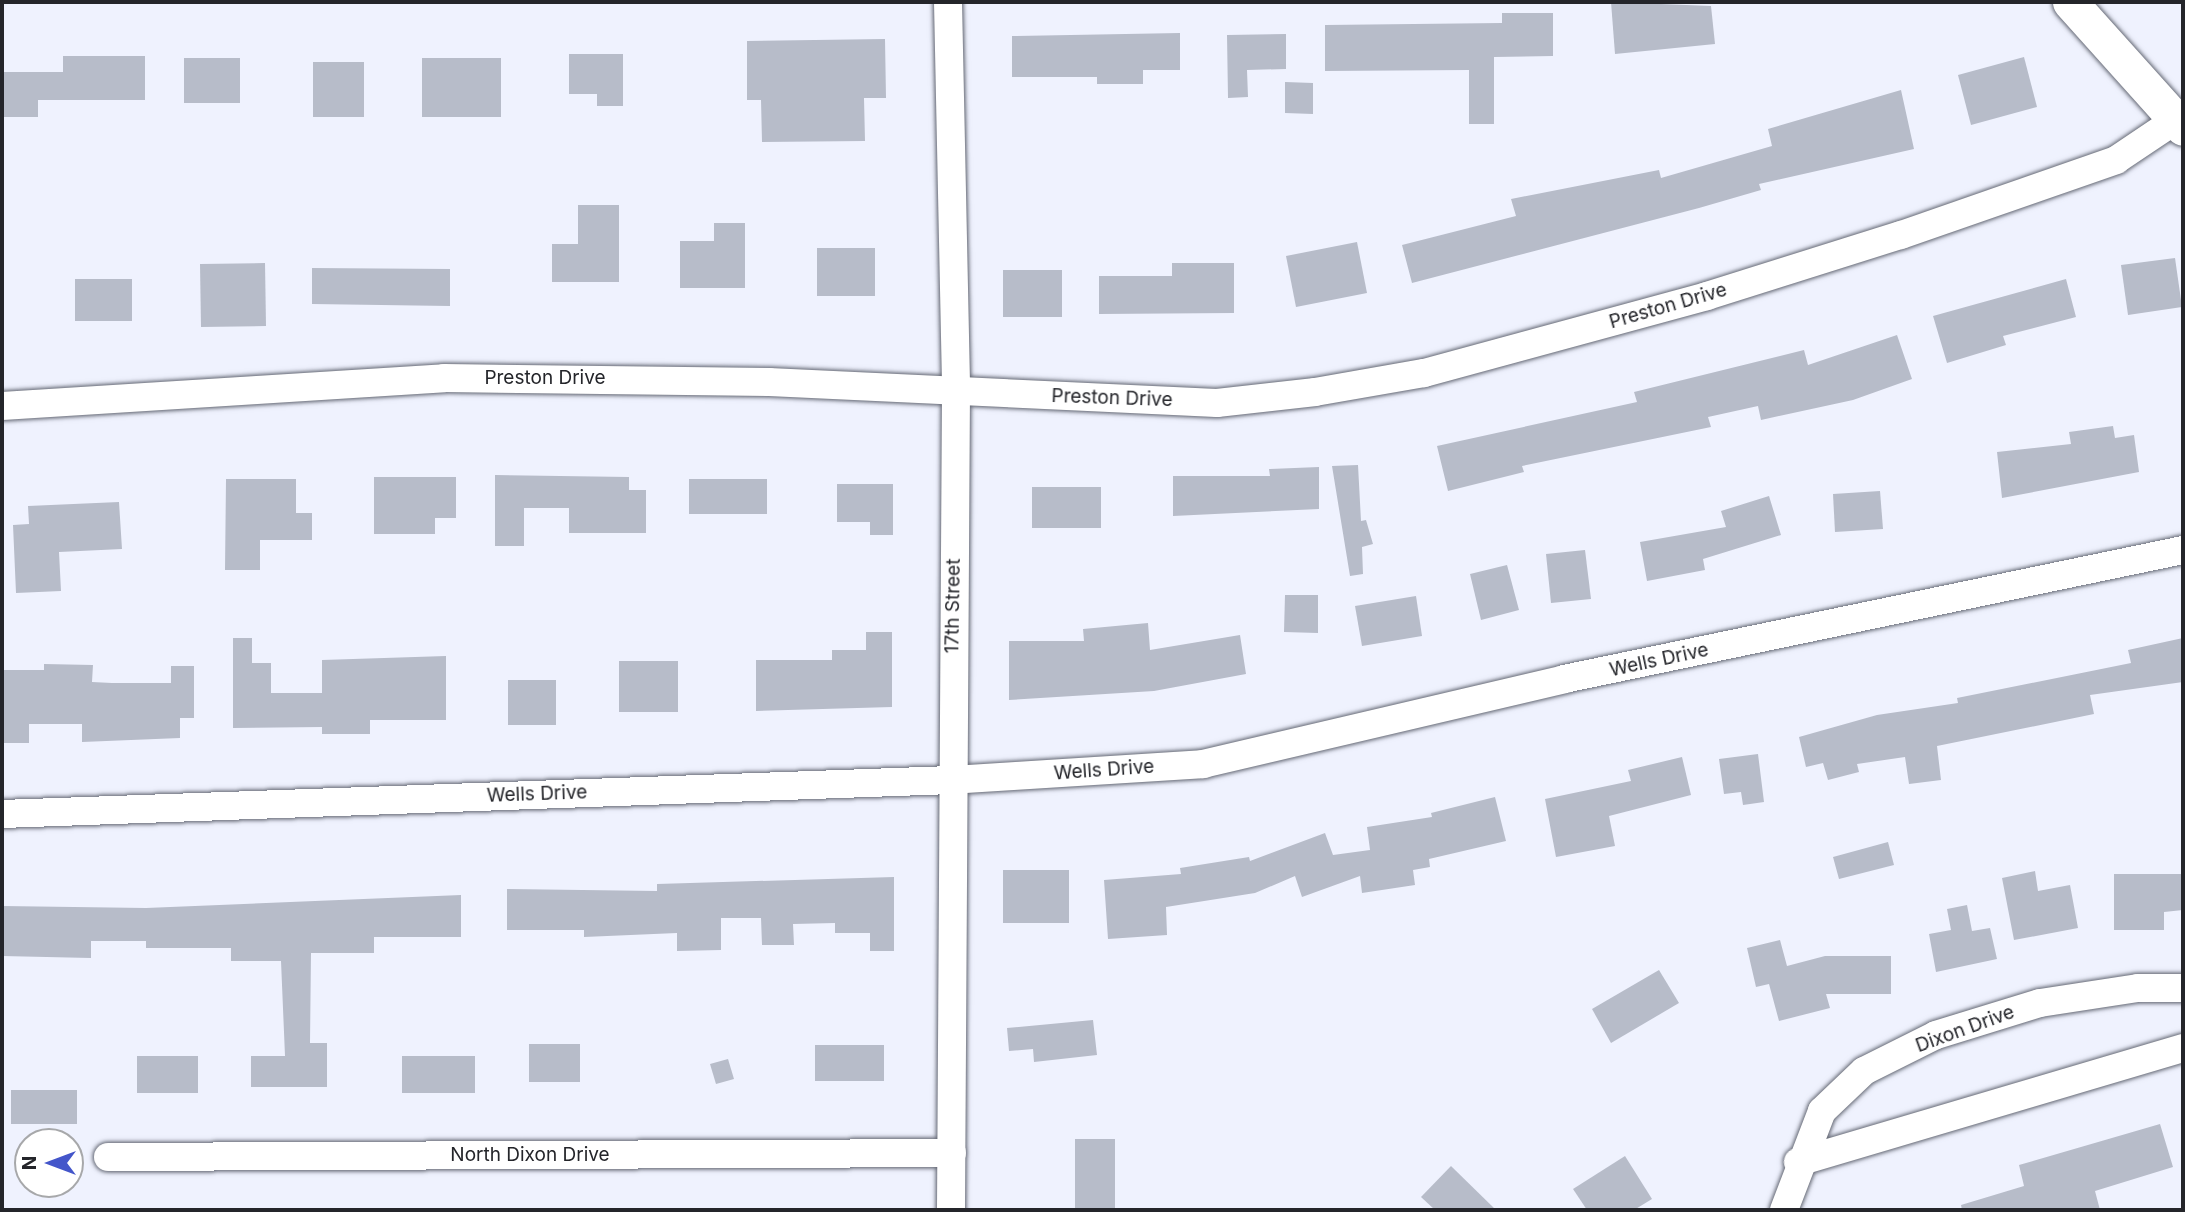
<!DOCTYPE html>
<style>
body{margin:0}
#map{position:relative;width:2185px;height:1212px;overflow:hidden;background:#eff2fe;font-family:Inter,sans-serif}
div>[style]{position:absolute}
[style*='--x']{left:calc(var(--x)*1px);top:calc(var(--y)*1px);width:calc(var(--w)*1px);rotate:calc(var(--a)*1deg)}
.building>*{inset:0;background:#b7bcc9}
.roads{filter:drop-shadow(0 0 2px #656975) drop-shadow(0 0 2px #656975)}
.minor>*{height:28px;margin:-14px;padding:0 14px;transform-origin:14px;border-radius:14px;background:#fff}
.major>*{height:35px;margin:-17.5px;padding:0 17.5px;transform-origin:17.5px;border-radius:17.5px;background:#fff}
span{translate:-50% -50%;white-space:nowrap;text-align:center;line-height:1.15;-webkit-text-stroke:5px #fff;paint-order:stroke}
.street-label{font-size:19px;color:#24252a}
.frame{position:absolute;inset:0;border:4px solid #24252a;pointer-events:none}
.north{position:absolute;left:14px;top:1128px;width:70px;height:70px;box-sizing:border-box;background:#fff;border:2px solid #a7a8aa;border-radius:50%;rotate:270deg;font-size:19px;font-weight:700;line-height:28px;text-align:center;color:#24252a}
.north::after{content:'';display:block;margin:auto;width:24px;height:32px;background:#4456ca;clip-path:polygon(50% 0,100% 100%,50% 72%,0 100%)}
</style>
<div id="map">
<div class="building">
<div style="clip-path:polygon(1611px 2px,1711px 6px,1715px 44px,1615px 54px)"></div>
<div style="clip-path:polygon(1502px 13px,1553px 13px,1553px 56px,1494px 57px,1494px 124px,1469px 124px,1469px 70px,1325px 71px,1325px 25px,1502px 23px)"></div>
<div style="clip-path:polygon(1180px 33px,1180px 70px,1143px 70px,1143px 84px,1097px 84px,1097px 77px,1012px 77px,1012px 36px)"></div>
<div style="clip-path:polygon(1286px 34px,1286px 69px,1247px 70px,1248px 97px,1228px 98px,1227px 35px)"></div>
<div style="clip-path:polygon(885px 39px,886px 98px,864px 98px,865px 141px,762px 142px,761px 100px,747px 100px,747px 41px)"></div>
<div style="clip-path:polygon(569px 54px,623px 54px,623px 106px,597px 106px,597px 94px,569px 94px)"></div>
<div style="clip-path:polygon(63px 56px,145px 56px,145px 100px,38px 100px,38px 117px,2px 117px,2px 72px,63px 72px)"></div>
<div style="clip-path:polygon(2024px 57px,2037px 107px,1971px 125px,1958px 75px)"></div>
<div style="clip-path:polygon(184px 58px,240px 58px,240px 103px,184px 103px)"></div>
<div style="clip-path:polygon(422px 58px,501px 58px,501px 117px,422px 117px)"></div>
<div style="clip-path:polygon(313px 62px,364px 62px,364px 117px,313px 117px)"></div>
<div style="clip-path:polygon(1285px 82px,1313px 83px,1313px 114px,1285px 113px)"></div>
<div style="clip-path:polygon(1901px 90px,1914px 149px,1759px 184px,1761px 190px,1699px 208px,1412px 283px,1402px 245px,1516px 216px,1511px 199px,1659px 170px,1661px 178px,1772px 146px,1768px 129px)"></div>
<div style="clip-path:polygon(578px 205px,619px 205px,619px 282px,552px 282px,552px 244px,578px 244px)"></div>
<div style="clip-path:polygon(714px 223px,745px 223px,745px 288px,680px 288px,680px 241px,714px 241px)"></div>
<div style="clip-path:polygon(1357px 242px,1367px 293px,1296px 307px,1286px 256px)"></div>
<div style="clip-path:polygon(817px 248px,875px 248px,875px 296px,817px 296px)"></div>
<div style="clip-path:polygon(2175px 258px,2182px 307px,2128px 315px,2121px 265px)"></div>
<div style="clip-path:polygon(265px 263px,266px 326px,201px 327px,200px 264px)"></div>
<div style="clip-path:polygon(1172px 263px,1234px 263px,1234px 313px,1099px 314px,1099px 276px,1172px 276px)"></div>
<div style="clip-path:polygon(312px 268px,450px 269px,450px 306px,312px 304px)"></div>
<div style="clip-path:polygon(1003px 270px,1062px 270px,1062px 317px,1003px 317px)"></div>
<div style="clip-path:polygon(75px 279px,132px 279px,132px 321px,75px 321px)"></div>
<div style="clip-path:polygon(2066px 279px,2076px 317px,2003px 336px,2006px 345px,1947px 363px,1933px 316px)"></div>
<div style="clip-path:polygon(1897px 335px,1912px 379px,1853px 400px,1761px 420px,1758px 406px,1708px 417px,1711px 427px,1522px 466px,1524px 472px,1448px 491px,1437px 446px,1637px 402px,1634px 392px,1804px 350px,1808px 365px)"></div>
<div style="clip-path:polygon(2113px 426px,2115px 438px,2134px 435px,2139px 472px,2002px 498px,1997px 452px,2071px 444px,2069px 432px)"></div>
<div style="clip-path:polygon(1358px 465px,1361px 521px,1366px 520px,1373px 544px,1362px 547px,1363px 574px,1350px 576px,1332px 466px)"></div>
<div style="clip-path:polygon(1319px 467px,1319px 509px,1173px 516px,1173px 476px,1270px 476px,1269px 469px)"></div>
<div style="clip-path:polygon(495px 475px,629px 477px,629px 490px,646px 490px,646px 533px,569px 533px,569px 508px,524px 508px,524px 546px,495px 546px)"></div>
<div style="clip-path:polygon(374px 477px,456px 477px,456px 518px,435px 518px,435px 534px,374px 534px)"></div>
<div style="clip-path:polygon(226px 479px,296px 479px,296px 513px,312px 513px,312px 540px,260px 540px,260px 570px,225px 570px)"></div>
<div style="clip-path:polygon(689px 479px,767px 479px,767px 514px,689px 514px)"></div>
<div style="clip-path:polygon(837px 484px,893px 484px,893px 535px,870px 535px,870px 522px,837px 522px)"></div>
<div style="clip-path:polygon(1032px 487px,1101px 487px,1101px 528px,1032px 528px)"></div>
<div style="clip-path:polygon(1880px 491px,1883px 529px,1835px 532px,1833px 494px)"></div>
<div style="clip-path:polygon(1769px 496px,1781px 535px,1703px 559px,1705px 570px,1647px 581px,1640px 542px,1726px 527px,1721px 511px)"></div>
<div style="clip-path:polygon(119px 502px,122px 549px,59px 552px,61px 591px,16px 593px,13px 525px,29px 524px,28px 506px)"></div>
<div style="clip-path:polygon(1585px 550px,1591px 599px,1551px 603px,1546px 554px)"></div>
<div style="clip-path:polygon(1507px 565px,1519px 610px,1481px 620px,1470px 574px)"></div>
<div style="clip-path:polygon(1285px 595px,1318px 595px,1318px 633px,1284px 632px)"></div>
<div style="clip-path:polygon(1416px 596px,1422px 636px,1362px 646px,1355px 606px)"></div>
<div style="clip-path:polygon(1148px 623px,1150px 650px,1240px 635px,1246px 674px,1154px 691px,1009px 700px,1009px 641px,1084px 641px,1083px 629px)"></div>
<div style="clip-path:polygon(866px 632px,892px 632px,892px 707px,756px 711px,756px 660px,832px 660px,832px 650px,866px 650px)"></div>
<div style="clip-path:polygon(233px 638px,252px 638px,252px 663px,271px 663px,271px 693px,322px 693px,322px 660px,446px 656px,446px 720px,370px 720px,370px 734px,322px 734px,322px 727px,233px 728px)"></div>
<div style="clip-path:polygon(2183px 638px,2183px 682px,2090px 695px,2094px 714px,1937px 746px,1941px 780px,1909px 784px,1905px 757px,1857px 764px,1859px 772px,1828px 780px,1823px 763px,1806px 767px,1799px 737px,1877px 715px,1958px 703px,1957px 698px,2131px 663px,2128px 650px)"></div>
<div style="clip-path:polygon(619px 661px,678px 661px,678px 712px,619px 712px)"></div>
<div style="clip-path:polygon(44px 664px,93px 665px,92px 682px,112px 683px,171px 683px,171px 666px,194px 666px,194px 718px,180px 718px,180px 738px,82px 742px,82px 724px,29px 724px,29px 743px,2px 743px,2px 670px,44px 670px)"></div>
<div style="clip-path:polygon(508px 680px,556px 680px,556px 725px,508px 725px)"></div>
<div style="clip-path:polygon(1758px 754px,1764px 802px,1743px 805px,1741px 792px,1724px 794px,1719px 759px)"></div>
<div style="clip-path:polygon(1682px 757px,1691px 795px,1609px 816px,1615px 846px,1556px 857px,1545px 799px,1631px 781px,1628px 770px)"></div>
<div style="clip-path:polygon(1495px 797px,1506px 841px,1429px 859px,1430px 867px,1413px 870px,1415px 885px,1362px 893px,1360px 876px,1302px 897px,1295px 876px,1255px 893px,1166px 907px,1167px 935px,1108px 939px,1104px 880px,1181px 874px,1180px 868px,1249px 857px,1250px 861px,1325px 833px,1333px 855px,1370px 850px,1367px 827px,1432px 817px,1431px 813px)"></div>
<div style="clip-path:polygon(1888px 842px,1894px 865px,1839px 879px,1833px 857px)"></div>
<div style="clip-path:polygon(1003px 870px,1069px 870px,1069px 923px,1003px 923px)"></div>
<div style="clip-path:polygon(2035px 871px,2038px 891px,2070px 885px,2078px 928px,2014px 940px,2002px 878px)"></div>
<div style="clip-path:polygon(2114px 874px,2183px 874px,2183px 910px,2164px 912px,2164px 930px,2114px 930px)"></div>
<div style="clip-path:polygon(894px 877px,894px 951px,870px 951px,870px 933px,835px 933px,835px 923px,793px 924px,794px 945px,762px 945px,761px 918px,721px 918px,721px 950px,677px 951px,677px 933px,584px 937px,584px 930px,507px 930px,507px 889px,657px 891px,657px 884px)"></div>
<div style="clip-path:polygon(461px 895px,461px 937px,374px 937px,374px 953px,311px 953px,310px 1043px,327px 1043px,327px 1087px,251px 1087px,251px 1056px,285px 1056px,281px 961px,231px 961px,231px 948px,146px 948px,146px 941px,91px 941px,91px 958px,2px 956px,2px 906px,146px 908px)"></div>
<div style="clip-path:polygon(1967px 905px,1972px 931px,1990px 928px,1997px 959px,1936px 972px,1929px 934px,1951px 930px,1947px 909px)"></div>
<div style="clip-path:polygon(1780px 940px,1787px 966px,1825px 956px,1891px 956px,1891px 994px,1826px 994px,1830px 1008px,1779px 1021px,1769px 984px,1756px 987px,1747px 948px)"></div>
<div style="clip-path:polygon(1659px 970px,1679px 1003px,1611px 1043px,1592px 1009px)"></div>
<div style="clip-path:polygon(1093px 1020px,1097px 1055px,1034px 1062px,1033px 1049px,1009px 1051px,1007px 1028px)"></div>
<div style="clip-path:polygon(529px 1044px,580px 1044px,580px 1082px,529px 1082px)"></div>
<div style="clip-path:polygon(815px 1045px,884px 1045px,884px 1081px,815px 1081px)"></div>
<div style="clip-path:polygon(137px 1056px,198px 1056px,198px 1093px,137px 1093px)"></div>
<div style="clip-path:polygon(402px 1056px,475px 1056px,475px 1093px,402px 1093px)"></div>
<div style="clip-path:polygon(728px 1059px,734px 1079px,716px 1084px,710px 1064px)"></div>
<div style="clip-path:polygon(11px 1090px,77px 1090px,77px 1124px,11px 1124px)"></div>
<div style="clip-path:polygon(2160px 1124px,2173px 1167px,2095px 1191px,2100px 1210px,1962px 1210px,1961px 1205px,2024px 1186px,2019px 1165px)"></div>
<div style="clip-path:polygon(1075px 1139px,1115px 1139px,1115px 1210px,1075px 1210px)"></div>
<div style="clip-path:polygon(1625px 1156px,1652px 1199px,1634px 1210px,1587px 1210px,1573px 1189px)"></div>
<div style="clip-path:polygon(1451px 1166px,1496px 1210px,1435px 1210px,1421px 1197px)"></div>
</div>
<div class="roads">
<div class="minor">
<div style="--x:948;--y:2;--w:388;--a:88.8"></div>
<div style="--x:956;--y:390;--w:820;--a:90.35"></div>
<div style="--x:2;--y:406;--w:443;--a:-3.6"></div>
<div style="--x:444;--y:378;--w:325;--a:0.7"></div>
<div style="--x:769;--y:382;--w:448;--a:2.7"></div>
<div style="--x:1217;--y:403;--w:99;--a:-6.4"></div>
<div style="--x:1315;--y:392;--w:111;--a:-9.9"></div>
<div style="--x:1424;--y:373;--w:293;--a:-15.2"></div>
<div style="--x:1707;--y:296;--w:203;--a:-17.5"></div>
<div style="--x:1901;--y:235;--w:228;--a:-19.2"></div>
<div style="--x:2116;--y:160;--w:81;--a:-33.9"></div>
<div style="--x:2;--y:814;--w:950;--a:-2.05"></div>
<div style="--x:951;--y:780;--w:253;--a:-3.6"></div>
<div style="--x:1203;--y:764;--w:371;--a:-13.2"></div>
<div style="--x:1564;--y:679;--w:632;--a:-11.77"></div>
<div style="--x:108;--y:1157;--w:844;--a:-0.27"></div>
<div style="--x:1798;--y:1162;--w:402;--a:-16.5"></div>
<div style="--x:1784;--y:1210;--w:106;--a:-69"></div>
<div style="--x:1822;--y:1111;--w:58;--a:-43.6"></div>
<div style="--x:1864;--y:1071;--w:80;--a:-26.6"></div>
<div style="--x:1936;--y:1035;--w:109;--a:-17.1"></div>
<div style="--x:2040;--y:1003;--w:99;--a:-8.7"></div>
<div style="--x:2138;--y:988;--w:45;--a:0"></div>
</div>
<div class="major">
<div style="--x:2070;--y:2;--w:169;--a:48.1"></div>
</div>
</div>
<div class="street-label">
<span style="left:1668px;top:306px;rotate:-16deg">Preston Drive</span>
<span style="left:545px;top:378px">Preston Drive</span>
<span style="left:1112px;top:398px;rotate:2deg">Preston Drive</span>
<span style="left:953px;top:606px;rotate:-89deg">17th Street</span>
<span style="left:1659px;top:660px;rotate:-12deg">Wells Drive</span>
<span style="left:1104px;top:770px;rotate:-4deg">Wells Drive</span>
<span style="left:537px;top:794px;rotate:-2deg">Wells Drive</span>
<span style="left:1965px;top:1029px;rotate:-20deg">Dixon Drive</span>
<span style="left:530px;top:1155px">North Dixon Drive</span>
</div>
<div class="frame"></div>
<div class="north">N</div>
</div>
